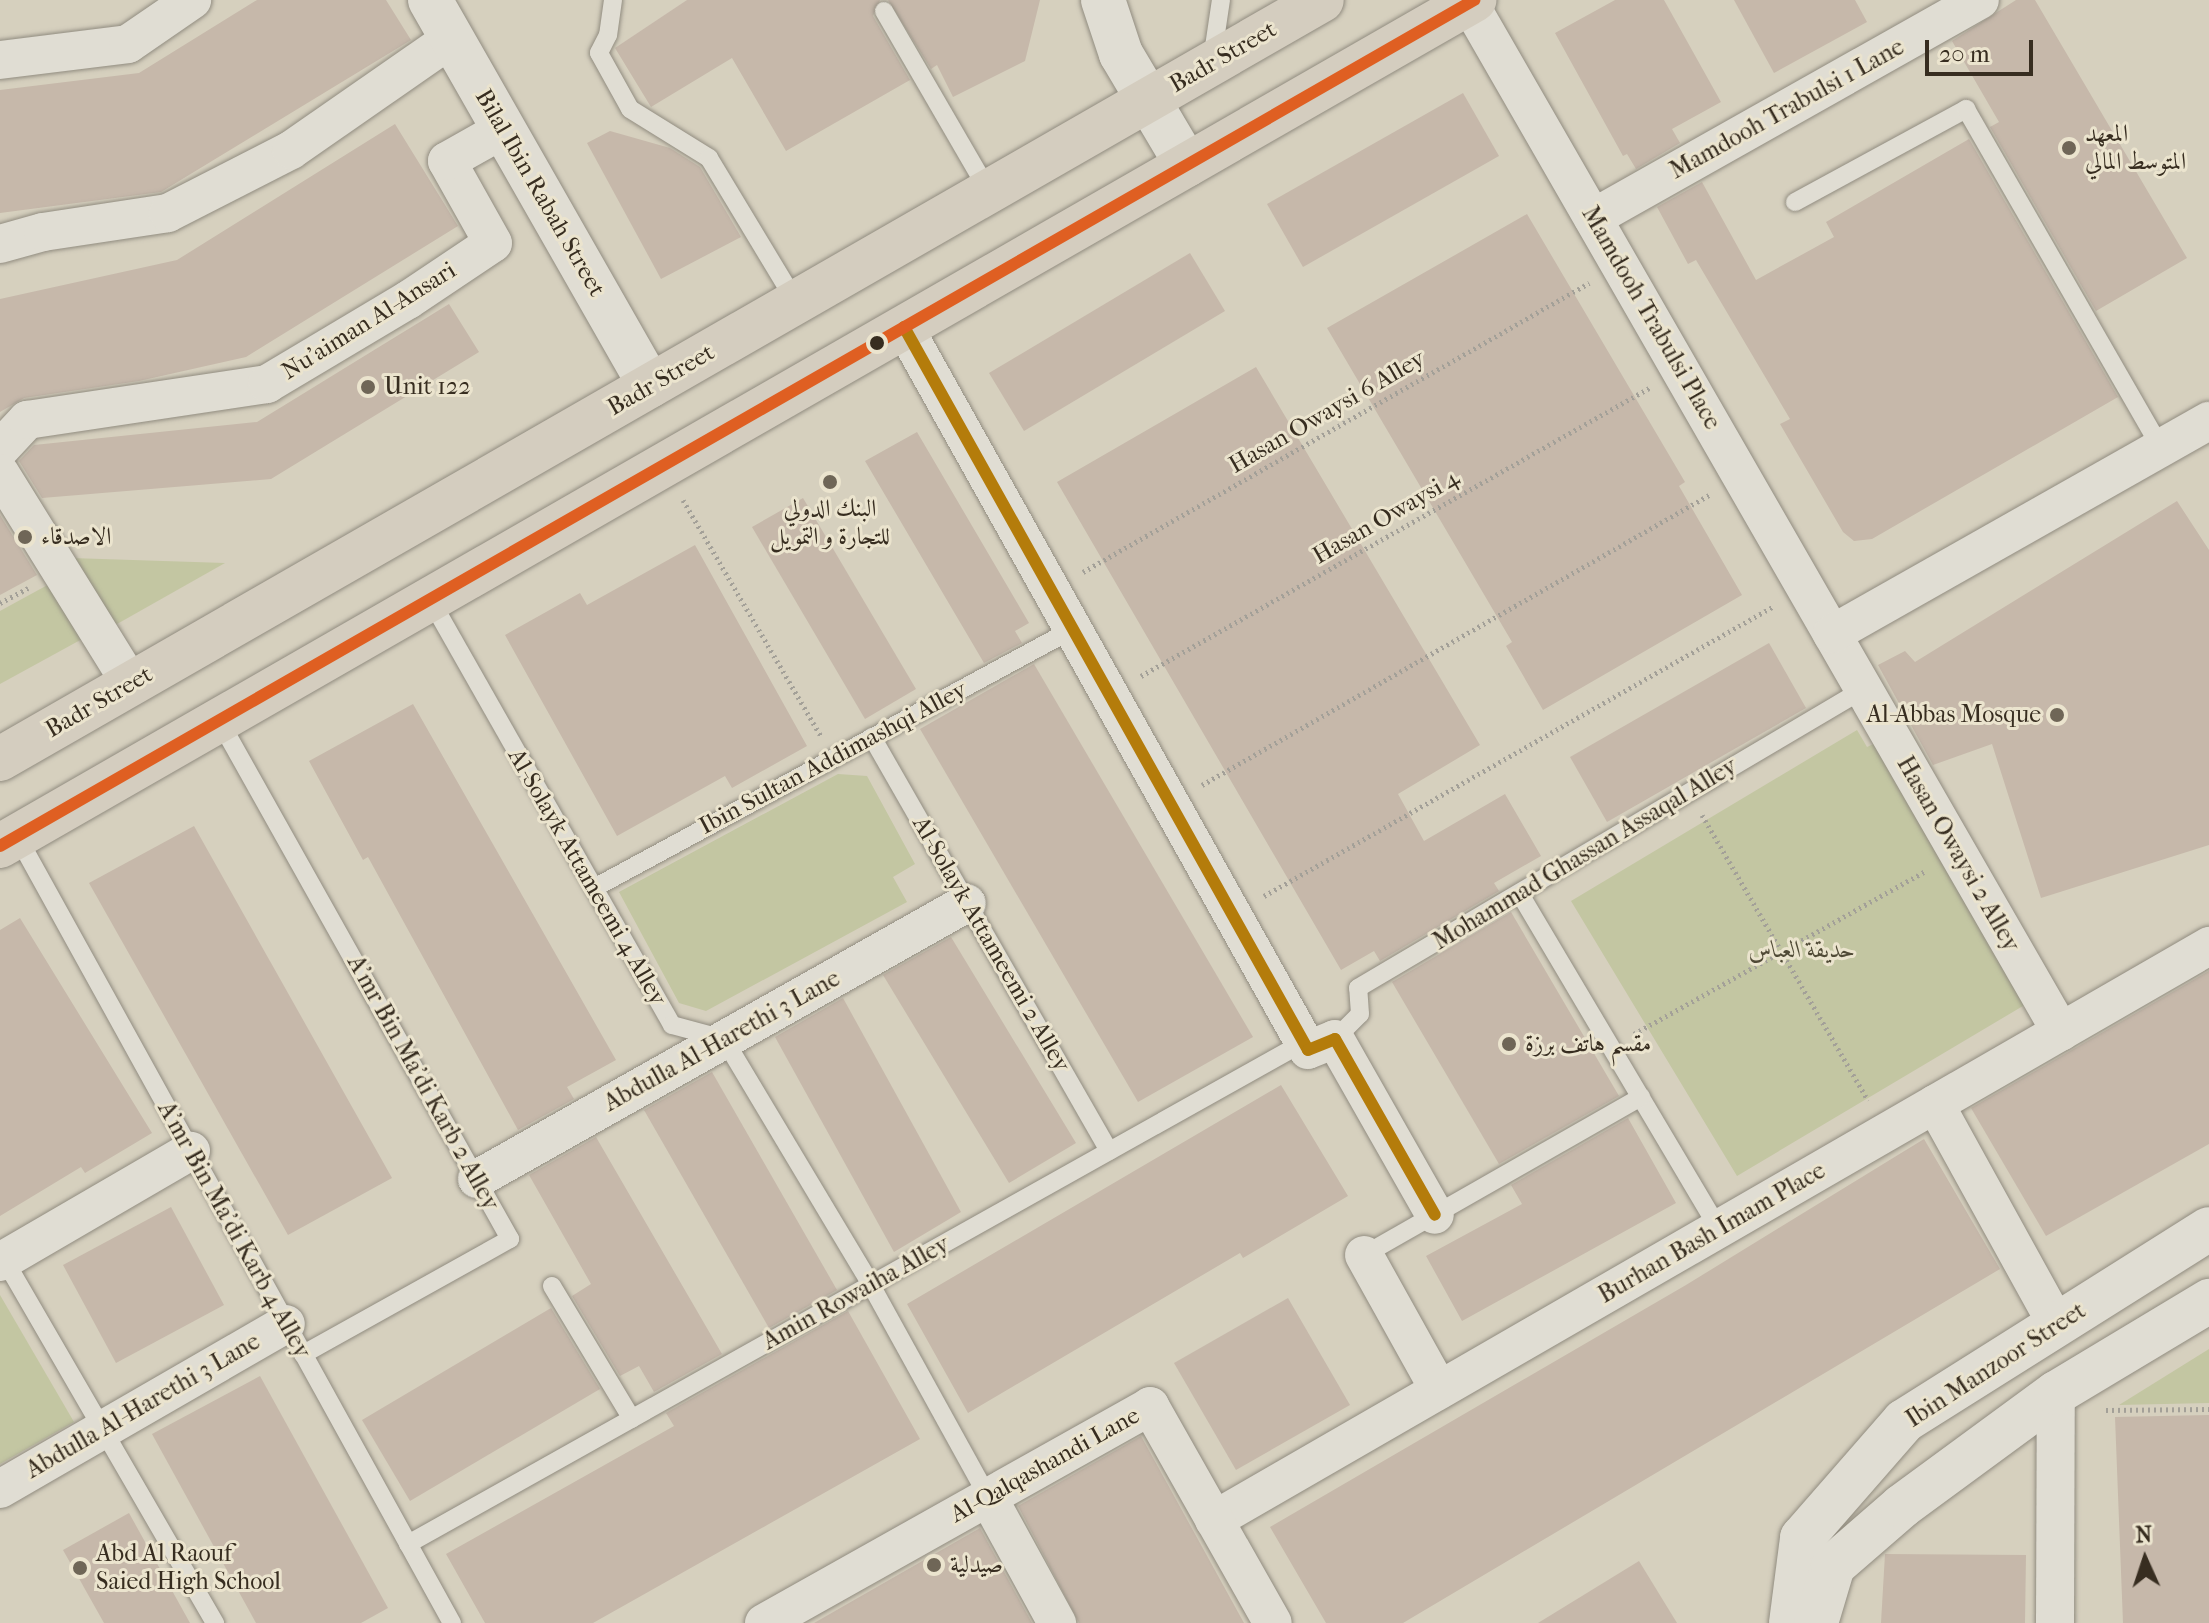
<!DOCTYPE html>
<meta charset="utf-8">
<style>
body{margin:0}
#map{position:relative;width:2209px;height:1623px;overflow:hidden;background:#d6d0be;font-family:"IM FELL French Canon",Amiri,serif}
div>[style]{position:absolute}
[style*='--x']{left:calc(var(--x)*1px);top:calc(var(--y)*1px);width:calc(var(--w)*1px);rotate:calc(var(--a)*1deg)}
.green>*{inset:0;background:#c3c6a2}
.building>*{inset:0;background:#c6b8aa}
.path>*{height:5px;margin-top:-2.5px;transform-origin:0;background:repeating-linear-gradient(90deg,#a3a098 0 2px,transparent 0 6px)}
.roads{filter:drop-shadow(0 0 2px #918c80) drop-shadow(0 0 2px #918c80)}
.lane>*{height:18px;margin:-9px;padding:0 9px;transform-origin:9px;border-radius:9px;background:#e0ddd3}
.street>*{height:38px;margin:-19px;padding:0 19px;transform-origin:19px;border-radius:19px;background:#e0ddd3}
.secondary>*{height:44px;margin:-22px;padding:0 22px;transform-origin:22px;border-radius:22px;background:#e0ddd3}
.primary>*{height:44px;margin:-22px;padding:0 22px;transform-origin:22px;border-radius:22px;background:#d4cdbf}
.bus-1>*{height:12px;margin:-6px;padding:0 6px;transform-origin:6px;border-radius:6px;background:#b47c0b}
.bus-2>*{height:12px;margin:-6px;padding:0 6px;transform-origin:6px;border-radius:6px;background:#df5f22}
.dots>*{width:22px;height:22px;translate:-50% -50%;box-sizing:border-box;border:4px solid #ebe4ce;border-radius:50%}
span{translate:-50% -50%;white-space:nowrap;text-align:center;line-height:1.15;-webkit-text-stroke:6px #ebe4ce;paint-order:stroke}
.street-label{font-size:24px;color:#372d20}
.poi-label{font-size:24px;color:#372d20}
.left{translate:0 -50%;text-align:left}
.right{translate:-100% -50%;text-align:right}
.park-label{font-size:24px;color:#504a36;font-style:italic}
.north{position:absolute;left:2105px;top:1519px;width:80px;height:80px;-webkit-text-stroke:6px #ebe4ce;paint-order:stroke;rotate:357deg;font-size:22px;font-weight:700;line-height:32px;text-align:center;color:#372d20}
.north::after{content:'';display:block;margin:auto;width:28px;height:36px;background:#372d20;clip-path:polygon(50% 0,100% 100%,50% 72%,0 100%)}
.scale{position:absolute;left:1925px;top:40px;width:108px;height:36px;box-sizing:border-box;border:4px solid #372d20;border-top:0;padding-left:10px;font-size:24px;line-height:28px;white-space:nowrap;color:#372d20;-webkit-text-stroke:6px #ebe4ce;paint-order:stroke}
</style>
<div id="map">
<div class="green">
<div style="clip-path:polygon(71px 558px,225px 563px,110px 628px)"></div>
<div style="clip-path:polygon(53px 582px,84px 638px,0 684px,0 611px)"></div>
<div style="clip-path:polygon(1857px 730px,1867px 747px,1878px 742px,2033px 1000px,1737px 1176px,1571px 901px)"></div>
<div style="clip-path:polygon(838px 774px,867px 776px,915px 864px,893px 877px,907px 902px,706px 1011px,679px 1003px,619px 892px)"></div>
<div style="clip-path:polygon(0 1295px,74px 1422px,0 1464px)"></div>
<div style="clip-path:polygon(2209px 1349px,2209px 1403px,2119px 1405px)"></div>
</div>
<div class="building">
<div style="clip-path:polygon(257px 0,386px 0,411px 40px,161px 192px,0 213px,0 90px,139px 73px)"></div>
<div style="clip-path:polygon(687px 0,880px 0,873px 16px,910px 80px,786px 151px,732px 58px,651px 107px,615px 48px)"></div>
<div style="clip-path:polygon(888px 0,1040px 0,1025px 61px,953px 97px,937px 65px,931px 69px)"></div>
<div style="clip-path:polygon(1615px 0,1664px 0,1721px 102px,1672px 129px,1680px 143px,1636px 169px,1627px 154px,1623px 156px,1555px 33px)"></div>
<div style="clip-path:polygon(1734px 0,1855px 0,1867px 22px,1774px 73px)"></div>
<div style="clip-path:polygon(2016px 0,2035px 0,2187px 258px,2096px 311px,1990px 127px,1999px 122px,1952px 41px)"></div>
<div style="clip-path:polygon(1463px 93px,1499px 156px,1303px 267px,1267px 204px)"></div>
<div style="clip-path:polygon(395px 124px,458px 226px,246px 357px,139px 381px,24px 398px,0 412px,0 299px,177px 260px)"></div>
<div style="clip-path:polygon(610px 131px,670px 148px,700px 167px,741px 237px,661px 279px,587px 143px)"></div>
<div style="clip-path:polygon(1969px 139px,2118px 397px,1872px 539px,1854px 541px,1843px 532px,1780px 424px,1790px 419px,1696px 260px,1688px 264px,1657px 207px,1702px 182px,1756px 280px,1834px 237px,1826px 222px)"></div>
<div style="clip-path:polygon(1527px 214px,1685px 482px,1679px 486px,1742px 595px,1543px 710px,1506px 646px,1512px 642px,1327px 328px)"></div>
<div style="clip-path:polygon(1190px 253px,1225px 311px,1024px 431px,989px 373px)"></div>
<div style="clip-path:polygon(449px 304px,479px 352px,271px 479px,42px 498px,19px 461px,34px 445px,257px 422px)"></div>
<div style="clip-path:polygon(1256px 367px,1480px 745px,1398px 794px,1424px 841px,1505px 794px,1541px 856px,1494px 883px,1499px 891px,1380px 961px,1374px 951px,1341px 970px,1057px 482px)"></div>
<div style="clip-path:polygon(917px 432px,1029px 623px,1015px 631px,1022px 643px,984px 663px,865px 461px)"></div>
<div style="clip-path:polygon(803px 498px,916px 689px,865px 719px,752px 527px)"></div>
<div style="clip-path:polygon(2177px 501px,2209px 550px,2209px 845px,2041px 898px,1992px 744px,1933px 765px,1878px 665px,1905px 651px,1915px 662px)"></div>
<div style="clip-path:polygon(0 515px,37px 575px,0 595px)"></div>
<div style="clip-path:polygon(695px 545px,807px 746px,732px 788px,725px 776px,617px 836px,505px 635px,580px 593px,587px 605px)"></div>
<div style="clip-path:polygon(1769px 643px,1806px 708px,1607px 822px,1570px 757px)"></div>
<div style="clip-path:polygon(1034px 664px,1253px 1037px,1138px 1102px,920px 729px)"></div>
<div style="clip-path:polygon(413px 704px,616px 1060px,567px 1087px,574px 1099px,518px 1130px,368px 857px,363px 860px,309px 761px)"></div>
<div style="clip-path:polygon(194px 826px,392px 1178px,288px 1235px,89px 883px)"></div>
<div style="clip-path:polygon(1511px 912px,1619px 1096px,1499px 1164px,1392px 982px)"></div>
<div style="clip-path:polygon(20px 918px,152px 1133px,85px 1173px,81px 1167px,0 1216px,0 930px)"></div>
<div style="clip-path:polygon(951px 937px,1076px 1143px,1009px 1183px,883px 975px)"></div>
<div style="clip-path:polygon(2209px 971px,2209px 1144px,2046px 1236px,1971px 1108px)"></div>
<div style="clip-path:polygon(843px 998px,961px 1212px,894px 1252px,775px 1037px)"></div>
<div style="clip-path:polygon(712px 1072px,837px 1290px,769px 1328px,644px 1110px)"></div>
<div style="clip-path:polygon(1281px 1085px,1348px 1196px,1243px 1258px,1240px 1253px,968px 1413px,907px 1304px)"></div>
<div style="clip-path:polygon(1628px 1118px,1676px 1203px,1462px 1321px,1426px 1256px,1522px 1204px,1511px 1185px)"></div>
<div style="clip-path:polygon(596px 1137px,722px 1354px,654px 1392px,639px 1366px,620px 1376px,572px 1296px,591px 1284px,529px 1175px)"></div>
<div style="clip-path:polygon(1924px 1139px,2000px 1269px,1403px 1623px,1326px 1623px,1270px 1527px,1686px 1285px)"></div>
<div style="clip-path:polygon(171px 1207px,224px 1305px,116px 1363px,63px 1265px)"></div>
<div style="clip-path:polygon(1288px 1298px,1350px 1405px,1236px 1470px,1174px 1363px)"></div>
<div style="clip-path:polygon(551px 1308px,600px 1389px,410px 1501px,362px 1420px)"></div>
<div style="clip-path:polygon(848px 1311px,920px 1439px,593px 1623px,485px 1623px,446px 1554px,674px 1426px,666px 1413px)"></div>
<div style="clip-path:polygon(260px 1376px,388px 1608px,361px 1623px,256px 1623px,152px 1434px)"></div>
<div style="clip-path:polygon(2209px 1415px,2209px 1623px,2123px 1623px,2115px 1417px)"></div>
<div style="clip-path:polygon(1141px 1436px,1244px 1623px,1079px 1623px,1018px 1506px)"></div>
<div style="clip-path:polygon(129px 1513px,190px 1623px,104px 1623px,63px 1550px)"></div>
<div style="clip-path:polygon(980px 1528px,1032px 1623px,814px 1623px)"></div>
<div style="clip-path:polygon(1885px 1554px,2026px 1555px,2025px 1623px,1881px 1623px)"></div>
<div style="clip-path:polygon(1639px 1561px,1677px 1623px,1538px 1623px)"></div>
</div>
<div class="path">
<div style="--x:683;--y:500;--w:273;--a:59.7"></div>
<div style="--x:1083;--y:572;--w:583;--a:-29.73"></div>
<div style="--x:0;--y:603;--w:32;--a:-28"></div>
<div style="--x:1141;--y:676;--w:586;--a:-29.54"></div>
<div style="--x:1202;--y:785;--w:586;--a:-29.76"></div>
<div style="--x:1702;--y:815;--w:330;--a:59.8"></div>
<div style="--x:1264;--y:896;--w:587;--a:-29.62"></div>
<div style="--x:1634;--y:1034;--w:334;--a:-29.2"></div>
<div style="--x:2106;--y:1410;--w:103;--a:-0.6"></div>
</div>
<div class="roads">
<div class="lane">
<div style="--x:613;--y:0;--w:35;--a:98"></div>
<div style="--x:608;--y:35;--w:20;--a:117"></div>
<div style="--x:599;--y:53;--w:64;--a:61"></div>
<div style="--x:630;--y:109;--w:93;--a:31.8"></div>
<div style="--x:709;--y:158;--w:168;--a:58.9"></div>
<div style="--x:884;--y:11;--w:209;--a:59.9"></div>
<div style="--x:1212;--y:60;--w:61;--a:-81.5"></div>
<div style="--x:1795;--y:202;--w:195;--a:-28.5"></div>
<div style="--x:1966;--y:109;--w:391;--a:60.1"></div>
<div style="--x:430;--y:599;--w:490;--a:60.4"></div>
<div style="--x:672;--y:1025;--w:54;--a:15.1"></div>
<div style="--x:724;--y:1039;--w:287;--a:59.1"></div>
<div style="--x:871;--y:1285;--w:242;--a:61.1"></div>
<div style="--x:219;--y:720;--w:595;--a:60.72"></div>
<div style="--x:510;--y:1239;--w:237;--a:150.9"></div>
<div style="--x:872;--y:737;--w:477;--a:60.2"></div>
<div style="--x:17;--y:836;--w:899;--a:61.07"></div>
<div style="--x:594;--y:888;--w:545;--a:-28.4"></div>
<div style="--x:1520;--y:894;--w:390;--a:59.3"></div>
<div style="--x:1335;--y:1039;--w:35;--a:-45"></div>
<div style="--x:1360;--y:1014;--w:26;--a:-94"></div>
<div style="--x:1358;--y:988;--w:588;--a:-30.58"></div>
<div style="--x:1364;--y:1255;--w:319;--a:-29.7"></div>
<div style="--x:4;--y:1259;--w:421;--a:59.9"></div>
<div style="--x:552;--y:1286;--w:155;--a:59"></div>
<div style="--x:408;--y:1544;--w:1027;--a:-29.26"></div>
</div>
<div class="street">
<div style="--x:1469;--y:3;--w:1187;--a:60.09"></div>
<div style="--x:0;--y:60;--w:129;--a:-7.1"></div>
<div style="--x:128;--y:44;--w:78;--a:-34.5"></div>
<div style="--x:1593;--y:218;--w:444;--a:-29.4"></div>
<div style="--x:0;--y:244;--w:45;--a:-15.6"></div>
<div style="--x:43;--y:232;--w:126;--a:-8.6"></div>
<div style="--x:168;--y:213;--w:138;--a:-27.1"></div>
<div style="--x:291;--y:150;--w:196;--a:-34.8"></div>
<div style="--x:904;--y:327;--w:828;--a:60.8"></div>
<div style="--x:1308;--y:1050;--w:29;--a:-22"></div>
<div style="--x:1335;--y:1039;--w:202;--a:60.4"></div>
<div style="--x:0;--y:449;--w:40;--a:-47"></div>
<div style="--x:27;--y:420;--w:243;--a:-8.5"></div>
<div style="--x:267;--y:384;--w:164;--a:-30.8"></div>
<div style="--x:408;--y:300;--w:102;--a:-33.8"></div>
<div style="--x:493;--y:243;--w:94;--a:-119.3"></div>
<div style="--x:447;--y:161;--w:65;--a:-29.3"></div>
<div style="--x:0;--y:473;--w:248;--a:58.2"></div>
<div style="--x:1832;--y:634;--w:433;--a:-29.5"></div>
<div style="--x:1935;--y:1104;--w:252;--a:61.1"></div>
<div style="--x:477;--y:1179;--w:562;--a:-29.39"></div>
<div style="--x:1364;--y:1255;--w:154;--a:60.9"></div>
<div style="--x:0;--y:1262;--w:221;--a:-30.2"></div>
<div style="--x:0;--y:1489;--w:330;--a:-30"></div>
<div style="--x:988;--y:1497;--w:144;--a:61.3"></div>
<div style="--x:1214;--y:1520;--w:1149;--a:-29.98"></div>
<div style="--x:764;--y:1623;--w:443;--a:-29.3"></div>
<div style="--x:1150;--y:1406;--w:249;--a:60.5"></div>
<div style="--x:2055;--y:1623;--w:230;--a:-89.8"></div>
</div>
<div class="secondary">
<div style="--x:430;--y:0;--w:444;--a:60.3"></div>
<div style="--x:1103;--y:0;--w:57;--a:71.6"></div>
<div style="--x:1121;--y:54;--w:129;--a:59.3"></div>
<div style="--x:1791;--y:1623;--w:86;--a:-82.6"></div>
<div style="--x:1802;--y:1538;--w:155;--a:-48.9"></div>
<div style="--x:1904;--y:1421;--w:360;--a:-32.2"></div>
<div style="--x:1816;--y:1623;--w:59;--a:-73.4"></div>
<div style="--x:1833;--y:1566;--w:91;--a:-41"></div>
<div style="--x:1902;--y:1506;--w:191;--a:-36.3"></div>
<div style="--x:2056;--y:1393;--w:179;--a:-31"></div>
</div>
<div class="primary">
<div style="--x:0;--y:759;--w:1524;--a:-29.86"></div>
<div style="--x:0;--y:846;--w:1700;--a:-29.85"></div>
</div>
</div>
<div class="bus-1">
<div style="--x:904;--y:327;--w:828;--a:60.8"></div>
<div style="--x:1308;--y:1050;--w:29;--a:-22"></div>
<div style="--x:1335;--y:1039;--w:202;--a:60.4"></div>
</div>
<div class="bus-2">
<div style="--x:0;--y:846;--w:1700;--a:-29.85"></div>
</div>
<div class="dots">
<div style="left:2069px;top:148px;background:#6f6657"></div>
<div style="left:877px;top:343px;background:#372d20"></div>
<div style="left:368px;top:387px;background:#6f6657"></div>
<div style="left:830px;top:482px;background:#6f6657"></div>
<div style="left:25px;top:537px;background:#6f6657"></div>
<div style="left:2057px;top:715px;background:#6f6657"></div>
<div style="left:1509px;top:1044px;background:#6f6657"></div>
<div style="left:934px;top:1565px;background:#6f6657"></div>
<div style="left:80px;top:1568px;background:#6f6657"></div>
</div>
<div class="street-label">
<span style="left:1223px;top:57px;rotate:-30deg">Badr Street</span>
<span style="left:1787px;top:109px;rotate:-29deg">Mamdooh Trabulsi 1 Lane</span>
<span style="left:540px;top:193px;rotate:60deg">Bilal Ibin Rabah Street</span>
<span style="left:1651px;top:318px;rotate:60deg">Mamdooh Trabulsi Place</span>
<span style="left:369px;top:321px;rotate:-32deg">Nu'aiman Al-Ansari</span>
<span style="left:661px;top:380px;rotate:-30deg">Badr Street</span>
<span style="left:1327px;top:412px;rotate:-30deg">Hasan Owaysi 6 Alley</span>
<span style="left:1386px;top:517px;rotate:-30deg">Hasan Owaysi 4</span>
<span style="left:99px;top:702px;rotate:-30deg">Badr Street</span>
<span style="left:833px;top:758px;rotate:-28deg">Ibin Sultan Addimashqi Alley</span>
<span style="left:1585px;top:854px;rotate:-31deg">Mohammad Ghassan Assaqal Alley</span>
<span style="left:1958px;top:854px;rotate:60deg">Hasan Owaysi 2 Alley</span>
<span style="left:587px;top:877px;rotate:60deg">Al-Solayk Attameemi 4 Alley</span>
<span style="left:991px;top:944px;rotate:60deg">Al-Solayk Attameemi 2 Alley</span>
<span style="left:722px;top:1041px;rotate:-29deg">Abdulla Al-Harethi 3 Lane</span>
<span style="left:423px;top:1083px;rotate:61deg">A'mr Bin Ma'di Karb 2 Alley</span>
<span style="left:234px;top:1230px;rotate:61deg">A'mr Bin Ma'di Karb 4 Alley</span>
<span style="left:1712px;top:1233px;rotate:-30deg">Burhan Bash Imam Place</span>
<span style="left:856px;top:1293px;rotate:-29deg">Amin Rowaiha Alley</span>
<span style="left:1996px;top:1365px;rotate:-33deg">Ibin Manzoor Street</span>
<span style="left:143px;top:1406px;rotate:-30deg">Abdulla Al-Harethi 3 Lane</span>
<span style="left:1045px;top:1465px;rotate:-29deg">Al-Qalqashandi Lane</span>
</div>
<div class="poi-label">
<span class="left" style="left:2085px;top:148px">المعهد<br>المتوسط المالي</span>
<span class="left" style="left:384px;top:387px">Unit 122</span>
<span style="left:830px;top:523px">البنك الدولي<br>للتجارة و التمويل</span>
<span class="left" style="left:41px;top:537px">الاصدقاء</span>
<span class="right" style="left:2041px;top:715px">Al-Abbas Mosque</span>
<span class="left" style="left:1525px;top:1044px">مقسم هاتف برزة</span>
<span class="left" style="left:96px;top:1568px">Abd Al Raouf<br>Saied High School</span>
<span class="left" style="left:950px;top:1565px">صيدلية</span>
</div>
<div class="park-label">
<span style="left:1802px;top:950px">حديقة العباس</span>
</div>
<div class="north">N</div>
<div class="scale">20 m</div>
</div>
